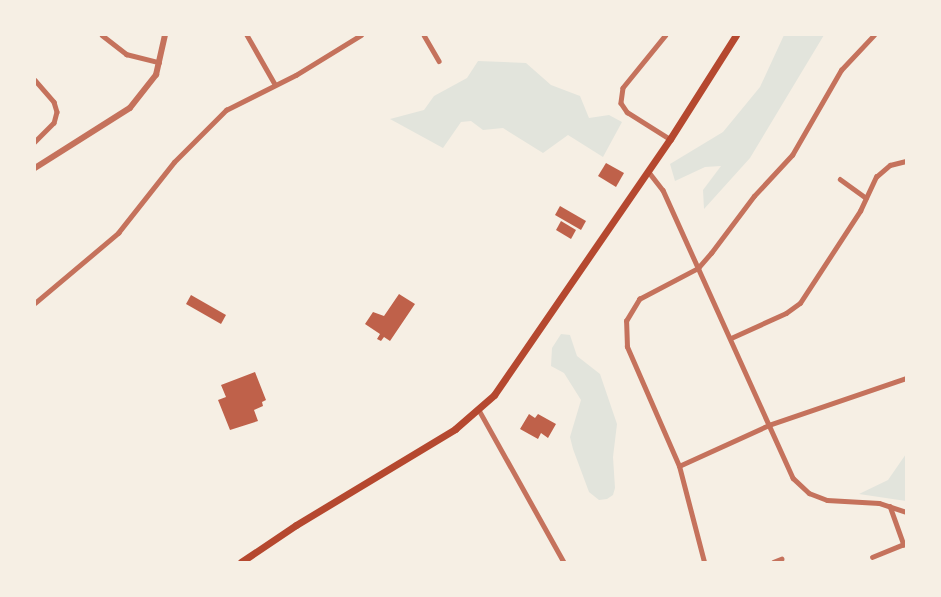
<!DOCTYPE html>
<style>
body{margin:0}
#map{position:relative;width:941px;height:597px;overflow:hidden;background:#f6efe4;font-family:"Asap Condensed",sans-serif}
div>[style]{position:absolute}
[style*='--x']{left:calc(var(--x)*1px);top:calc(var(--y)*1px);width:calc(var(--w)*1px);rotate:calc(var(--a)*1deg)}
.green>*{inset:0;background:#e2e4dc}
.building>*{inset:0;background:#bf614a}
.minor>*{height:4.5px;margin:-2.25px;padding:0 2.25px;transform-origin:2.25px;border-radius:2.25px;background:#c5725c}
.tertiary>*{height:5.5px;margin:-2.75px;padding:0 2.75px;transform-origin:2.75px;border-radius:2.75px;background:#c5725c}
.primary>*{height:7px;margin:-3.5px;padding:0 3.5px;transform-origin:3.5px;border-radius:3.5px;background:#b5482f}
span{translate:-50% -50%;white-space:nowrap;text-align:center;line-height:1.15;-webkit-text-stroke:4.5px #f6efe4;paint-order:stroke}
.frame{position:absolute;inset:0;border:36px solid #f6efe4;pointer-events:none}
</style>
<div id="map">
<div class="green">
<div style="clip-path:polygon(784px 35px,824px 35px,750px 158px,704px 209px,703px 190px,721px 166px,705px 167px,675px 181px,670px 164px,723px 132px,760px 87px)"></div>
<div style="clip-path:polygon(478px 61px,526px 63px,551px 85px,580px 96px,589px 118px,609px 115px,622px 122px,603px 157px,568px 135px,543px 153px,503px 128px,483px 130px,471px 121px,461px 122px,443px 148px,390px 119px,424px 110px,434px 96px,467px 78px)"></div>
<div style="clip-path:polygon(561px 334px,570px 335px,577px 356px,600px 374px,617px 424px,613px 457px,615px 488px,613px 495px,607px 499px,599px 500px,589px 492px,573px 449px,570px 437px,581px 400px,564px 373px,551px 366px,552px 348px)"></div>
<div style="clip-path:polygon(906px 454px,906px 501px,859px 494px,888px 480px)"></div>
</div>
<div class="building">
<div style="clip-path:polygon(606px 163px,624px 173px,616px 187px,598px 176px)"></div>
<div style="clip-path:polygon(560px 206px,586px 221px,581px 230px,555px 215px)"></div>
<div style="clip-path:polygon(561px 221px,576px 230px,571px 239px,556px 230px)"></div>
<div style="clip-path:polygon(399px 294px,415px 304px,390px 341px,384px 337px,381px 341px,377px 339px,380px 334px,365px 324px,373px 312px,384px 316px)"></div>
<div style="clip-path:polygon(191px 295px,226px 315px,221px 324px,186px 304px)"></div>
<div style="clip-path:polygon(255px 372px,266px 400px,262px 402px,263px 406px,254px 410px,258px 421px,230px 430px,218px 400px,226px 397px,221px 385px)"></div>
<div style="clip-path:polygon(529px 414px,535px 418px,538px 414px,556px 424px,548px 438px,541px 433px,538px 439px,520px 429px)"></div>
</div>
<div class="minor">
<div style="--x:102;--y:35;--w:31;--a:38"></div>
<div style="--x:126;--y:54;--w:34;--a:14"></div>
<div style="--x:247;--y:35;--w:56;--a:60.3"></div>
<div style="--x:424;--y:35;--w:30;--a:60"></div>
<div style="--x:666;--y:35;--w:68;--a:129.1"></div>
<div style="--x:623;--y:88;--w:15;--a:98"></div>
<div style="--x:621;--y:103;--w:11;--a:56"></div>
<div style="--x:627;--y:112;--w:51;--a:32.1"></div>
<div style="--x:35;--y:80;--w:29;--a:49"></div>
<div style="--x:54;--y:102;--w:10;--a:73"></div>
<div style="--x:57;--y:112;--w:11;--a:105"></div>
<div style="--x:54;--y:123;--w:27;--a:135"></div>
<div style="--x:648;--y:171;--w:24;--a:52"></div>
<div style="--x:663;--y:190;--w:316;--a:65.7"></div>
<div style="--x:793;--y:478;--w:22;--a:43"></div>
<div style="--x:809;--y:493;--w:19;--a:21"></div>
<div style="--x:827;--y:500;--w:52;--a:3.3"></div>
<div style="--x:879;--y:503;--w:28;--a:18"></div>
<div style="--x:840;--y:179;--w:32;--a:36"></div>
<div style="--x:35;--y:303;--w:109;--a:-40.1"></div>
<div style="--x:118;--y:233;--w:90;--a:-51.7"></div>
<div style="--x:174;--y:162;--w:74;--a:-45"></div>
<div style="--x:226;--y:110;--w:78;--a:-26.6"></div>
<div style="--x:296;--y:75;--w:76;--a:-31.6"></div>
<div style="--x:731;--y:338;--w:60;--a:-24.4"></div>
<div style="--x:786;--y:313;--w:17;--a:-36"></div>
<div style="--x:800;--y:303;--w:110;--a:-56.9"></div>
<div style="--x:860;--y:211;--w:38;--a:-65"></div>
<div style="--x:876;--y:177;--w:18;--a:-41"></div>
<div style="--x:890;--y:165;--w:16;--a:-14"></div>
<div style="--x:479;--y:410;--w:174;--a:60.8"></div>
<div style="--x:679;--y:466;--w:99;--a:-24.5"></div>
<div style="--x:769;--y:425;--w:145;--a:-18.9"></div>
<div style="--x:890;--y:506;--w:41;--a:70.3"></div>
<div style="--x:872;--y:557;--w:35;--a:-22"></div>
<div style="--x:704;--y:562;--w:99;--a:-104.6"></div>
<div style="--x:679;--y:466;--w:130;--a:-113.6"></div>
<div style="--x:627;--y:347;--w:26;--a:-92"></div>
<div style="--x:626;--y:321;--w:26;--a:-59"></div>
<div style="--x:639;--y:299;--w:67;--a:-27.7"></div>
<div style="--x:698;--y:268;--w:20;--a:-49"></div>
<div style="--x:711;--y:253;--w:71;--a:-53"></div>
<div style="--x:754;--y:196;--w:56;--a:-47.2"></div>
<div style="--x:792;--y:155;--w:98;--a:-60"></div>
<div style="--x:841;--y:70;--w:48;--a:-46.7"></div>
<div style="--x:773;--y:562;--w:9;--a:-21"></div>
</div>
<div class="tertiary">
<div style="--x:35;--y:168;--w:112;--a:-32.3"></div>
<div style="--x:130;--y:108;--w:42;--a:-51.8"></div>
<div style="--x:156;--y:75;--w:41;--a:-77.3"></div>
</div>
<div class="primary">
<div style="--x:241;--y:562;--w:66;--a:-33.9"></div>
<div style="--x:296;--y:525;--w:186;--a:-31.1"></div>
<div style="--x:455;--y:429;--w:52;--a:-41.1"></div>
<div style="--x:494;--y:395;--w:311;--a:-55.5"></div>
<div style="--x:670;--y:139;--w:123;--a:-57.6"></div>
</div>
<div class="frame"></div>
</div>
